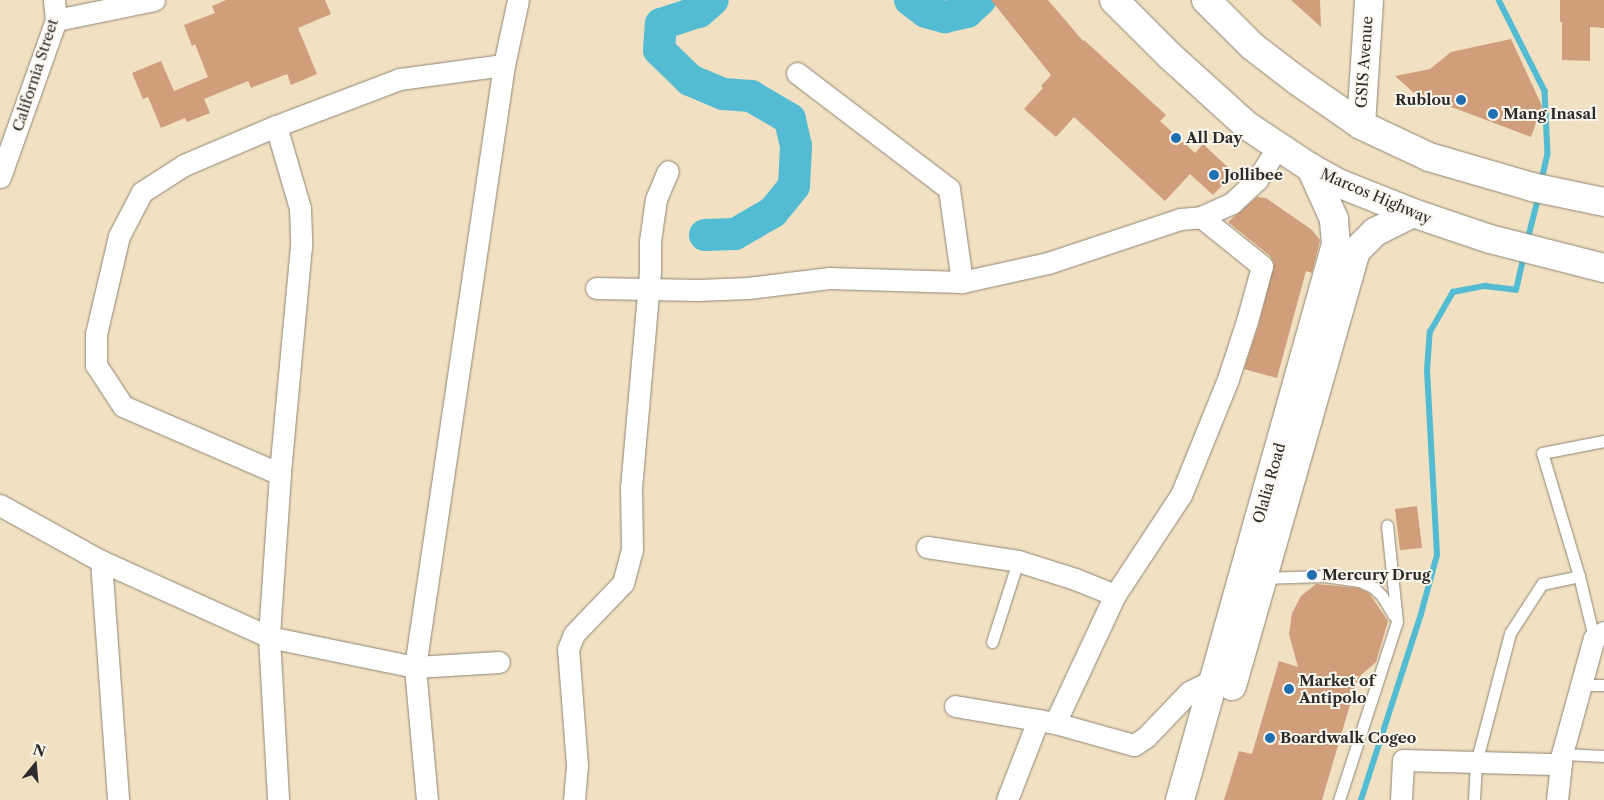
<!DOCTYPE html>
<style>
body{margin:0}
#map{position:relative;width:1604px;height:800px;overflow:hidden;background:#f1e0c2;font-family:"Libre Caslon Text",serif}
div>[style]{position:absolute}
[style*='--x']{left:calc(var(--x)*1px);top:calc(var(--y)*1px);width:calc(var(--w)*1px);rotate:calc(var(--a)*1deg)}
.stream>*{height:5.5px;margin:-2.75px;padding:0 2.75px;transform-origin:2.75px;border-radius:2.75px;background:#54bcd2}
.river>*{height:32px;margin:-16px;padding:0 16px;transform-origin:16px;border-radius:16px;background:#54bcd2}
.building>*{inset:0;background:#d09e7a}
.roads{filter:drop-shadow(0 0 1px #8e8676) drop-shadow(0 0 1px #8e8676)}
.lane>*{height:11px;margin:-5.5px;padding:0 5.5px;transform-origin:5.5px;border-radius:5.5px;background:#fff}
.street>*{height:21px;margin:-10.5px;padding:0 10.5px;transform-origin:10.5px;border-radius:10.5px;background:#fff}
.secondary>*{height:28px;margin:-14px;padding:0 14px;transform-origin:14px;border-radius:14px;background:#fff}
.primary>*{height:28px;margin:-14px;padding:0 14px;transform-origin:14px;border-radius:14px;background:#fff}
.dots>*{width:14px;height:14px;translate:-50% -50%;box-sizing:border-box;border:2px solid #fbf7ec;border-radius:50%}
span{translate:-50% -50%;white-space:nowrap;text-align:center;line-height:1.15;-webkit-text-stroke:4px #fbf7ec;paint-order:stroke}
.street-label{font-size:15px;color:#2b2b2b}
.poi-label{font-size:15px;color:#2b2b2b;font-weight:700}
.right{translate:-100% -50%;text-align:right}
.left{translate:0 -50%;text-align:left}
.north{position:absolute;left:10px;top:740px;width:50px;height:50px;-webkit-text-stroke:4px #fbf7ec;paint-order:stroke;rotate:17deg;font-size:14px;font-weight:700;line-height:20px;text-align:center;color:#2b2b2b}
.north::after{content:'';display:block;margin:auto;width:18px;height:22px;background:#2b2b2b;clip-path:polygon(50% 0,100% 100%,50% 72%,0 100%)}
</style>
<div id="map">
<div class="stream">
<div style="--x:1499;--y:0;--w:102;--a:63.2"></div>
<div style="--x:1545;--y:91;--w:63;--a:87.3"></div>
<div style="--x:1548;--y:154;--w:28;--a:103"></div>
<div style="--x:1527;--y:242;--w:49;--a:-75.7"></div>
<div style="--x:1361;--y:800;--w:195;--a:-72.1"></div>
<div style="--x:1421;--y:614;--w:61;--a:-74.8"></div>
<div style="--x:1437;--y:555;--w:184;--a:-93.1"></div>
<div style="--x:1427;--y:371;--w:39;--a:-86"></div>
<div style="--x:1430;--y:332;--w:46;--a:-60.1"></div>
<div style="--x:1453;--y:292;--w:33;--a:-11"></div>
<div style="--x:1485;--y:286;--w:31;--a:7"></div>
<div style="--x:1516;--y:290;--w:36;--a:-77"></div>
</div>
<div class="river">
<div style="--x:910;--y:0;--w:20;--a:37"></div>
<div style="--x:926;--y:12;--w:20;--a:15"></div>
<div style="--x:945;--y:17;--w:23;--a:-13"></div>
<div style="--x:967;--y:12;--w:18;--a:-43"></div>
<div style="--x:705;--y:235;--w:30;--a:-2"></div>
<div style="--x:735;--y:234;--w:44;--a:-30.1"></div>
<div style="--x:773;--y:212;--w:33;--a:-51"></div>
<div style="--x:794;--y:186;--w:40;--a:-87.1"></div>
<div style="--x:796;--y:146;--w:28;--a:-103"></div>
<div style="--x:790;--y:119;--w:45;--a:-149.5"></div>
<div style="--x:751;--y:96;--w:28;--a:-176"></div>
<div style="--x:723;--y:94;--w:36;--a:-157"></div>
<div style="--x:690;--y:80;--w:43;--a:-135.9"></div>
<div style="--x:659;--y:50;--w:26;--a:-86"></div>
<div style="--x:661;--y:24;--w:40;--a:-18"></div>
<div style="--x:699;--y:12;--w:18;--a:-41"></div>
</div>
<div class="building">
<div style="clip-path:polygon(226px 0,325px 0,331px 14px,298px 28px,317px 74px,291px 85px,287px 74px,251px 88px,248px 81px,204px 99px,210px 113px,187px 122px,185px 118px,161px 128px,148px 97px,143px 99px,132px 73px,161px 61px,174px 91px,208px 77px,195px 44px,192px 46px,184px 25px,215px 13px,212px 6px)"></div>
<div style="clip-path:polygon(991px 0,1048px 0,1083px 41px,1084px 40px,1166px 115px,1160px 121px,1195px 153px,1203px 144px,1234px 173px,1213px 195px,1190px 174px,1165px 201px,1074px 117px,1056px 137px,1024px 109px,1043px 88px,1041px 86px,1051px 75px)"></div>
<div style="clip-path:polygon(1291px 0,1320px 0,1321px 27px)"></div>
<div style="clip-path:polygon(1560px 0,1604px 0,1604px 28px,1590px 27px,1590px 61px,1562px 60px,1562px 22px,1560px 22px)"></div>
<div style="clip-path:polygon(1511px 39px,1542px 106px,1531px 137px,1414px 93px,1395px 76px,1430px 69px,1451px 52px)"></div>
<div style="clip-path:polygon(1257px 197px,1266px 198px,1312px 230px,1320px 240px,1312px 273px,1306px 271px,1277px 378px,1244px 369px,1259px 324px,1274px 263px,1270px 256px,1228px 222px)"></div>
<div style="clip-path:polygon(1417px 506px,1422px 548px,1400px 550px,1395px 509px)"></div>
<div style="clip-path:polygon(1316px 584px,1358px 588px,1369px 593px,1388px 621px,1376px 662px,1360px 676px,1356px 684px,1322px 800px,1224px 800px,1239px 751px,1252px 754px,1279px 661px,1298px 667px,1289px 634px,1292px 613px,1301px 596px)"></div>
</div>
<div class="roads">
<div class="lane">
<div style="--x:1262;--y:578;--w:62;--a:-1.8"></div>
<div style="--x:1324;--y:576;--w:36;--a:8"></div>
<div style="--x:1360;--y:581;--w:14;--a:25"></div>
<div style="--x:1373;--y:587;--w:13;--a:45"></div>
<div style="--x:1382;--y:596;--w:23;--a:59"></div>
<div style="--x:1594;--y:638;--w:64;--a:-103.6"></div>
<div style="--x:1579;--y:576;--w:128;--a:-106.7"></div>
<div style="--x:1542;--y:453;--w:63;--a:-11"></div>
<div style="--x:992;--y:642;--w:85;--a:-72.2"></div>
<div style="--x:1582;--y:685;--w:22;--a:0"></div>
<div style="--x:1562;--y:754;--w:42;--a:2.7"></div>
<div style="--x:1339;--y:800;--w:187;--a:-72"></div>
<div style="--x:1397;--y:622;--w:97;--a:-95.9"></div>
<div style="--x:1474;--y:800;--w:37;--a:-87"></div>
<div style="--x:1476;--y:763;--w:134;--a:-75.3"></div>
<div style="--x:1510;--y:633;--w:59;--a:-56.9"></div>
<div style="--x:1542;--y:584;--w:38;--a:-12"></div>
</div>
<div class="street">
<div style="--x:56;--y:20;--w:100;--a:-11.5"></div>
<div style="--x:797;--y:73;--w:191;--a:37.3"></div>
<div style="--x:949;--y:189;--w:94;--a:82"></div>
<div style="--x:276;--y:126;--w:85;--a:73.7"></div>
<div style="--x:300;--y:208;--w:38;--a:88"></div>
<div style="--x:301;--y:246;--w:229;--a:95.3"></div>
<div style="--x:280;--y:474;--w:163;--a:93.9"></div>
<div style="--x:269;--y:637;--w:163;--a:86.8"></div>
<div style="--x:0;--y:177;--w:167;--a:-70.4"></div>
<div style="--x:56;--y:20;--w:20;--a:-96"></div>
<div style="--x:596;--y:288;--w:102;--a:1.1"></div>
<div style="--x:698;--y:290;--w:50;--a:-2.3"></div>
<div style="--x:748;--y:288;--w:82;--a:-7"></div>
<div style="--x:829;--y:278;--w:133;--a:1.7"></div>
<div style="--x:962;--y:282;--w:88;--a:-12.5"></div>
<div style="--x:1048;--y:263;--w:139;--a:-18.4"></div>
<div style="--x:1180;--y:219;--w:21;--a:-5"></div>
<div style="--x:280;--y:474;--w:171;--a:-156.6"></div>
<div style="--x:123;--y:406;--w:49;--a:-123.4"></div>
<div style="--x:96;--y:365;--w:31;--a:-90"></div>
<div style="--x:96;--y:334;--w:101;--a:-76.8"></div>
<div style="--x:119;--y:236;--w:50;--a:-62.4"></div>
<div style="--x:142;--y:192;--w:50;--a:-32.7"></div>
<div style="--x:184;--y:165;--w:100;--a:-23"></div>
<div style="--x:276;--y:126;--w:133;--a:-20.8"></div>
<div style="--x:400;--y:79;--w:105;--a:-7.7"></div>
<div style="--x:0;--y:505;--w:115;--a:29"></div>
<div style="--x:101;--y:561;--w:184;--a:24.3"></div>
<div style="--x:269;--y:637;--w:149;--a:11.6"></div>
<div style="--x:415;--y:667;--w:84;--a:-3.4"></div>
<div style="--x:927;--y:547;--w:92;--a:8.7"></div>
<div style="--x:1018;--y:561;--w:60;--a:17.5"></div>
<div style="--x:1075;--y:579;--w:43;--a:21.8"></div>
<div style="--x:101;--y:561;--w:240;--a:85.9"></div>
<div style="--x:955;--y:706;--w:101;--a:9.6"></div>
<div style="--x:1055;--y:723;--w:82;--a:15.6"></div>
<div style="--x:1134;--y:745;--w:14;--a:-34"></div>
<div style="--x:1146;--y:737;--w:62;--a:-46.3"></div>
<div style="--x:1189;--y:692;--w:28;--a:-26"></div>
<div style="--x:1214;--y:680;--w:9;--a:18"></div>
<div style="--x:1055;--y:723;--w:141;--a:-64.9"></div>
<div style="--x:1115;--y:595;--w:120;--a:-56.6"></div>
<div style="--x:1181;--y:495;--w:125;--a:-67.9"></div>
<div style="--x:1228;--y:379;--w:61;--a:-71.9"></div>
<div style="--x:1247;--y:321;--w:57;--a:-74.7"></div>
<div style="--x:1262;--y:266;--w:78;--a:-141.2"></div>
<div style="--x:1201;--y:217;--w:34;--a:-24"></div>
<div style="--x:1232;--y:203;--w:34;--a:-43"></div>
<div style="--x:1257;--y:180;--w:38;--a:-58"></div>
<div style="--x:427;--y:800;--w:134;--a:-95.2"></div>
<div style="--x:415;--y:667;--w:609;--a:-81.59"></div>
<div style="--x:504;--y:65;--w:66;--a:-77.8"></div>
<div style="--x:574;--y:800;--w:35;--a:-85"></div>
<div style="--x:577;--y:765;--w:116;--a:-94.4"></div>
<div style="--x:568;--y:649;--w:16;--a:-68"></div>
<div style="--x:574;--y:634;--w:71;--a:-46.1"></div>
<div style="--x:623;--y:583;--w:35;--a:-75"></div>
<div style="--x:632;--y:549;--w:61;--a:-90.9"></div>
<div style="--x:631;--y:488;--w:217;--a:-85"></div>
<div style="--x:650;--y:272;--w:31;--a:-90"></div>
<div style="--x:650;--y:241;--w:42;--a:-81.9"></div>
<div style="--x:656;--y:199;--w:30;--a:-67"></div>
<div style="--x:1007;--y:800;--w:86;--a:-68.8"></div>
<div style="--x:1401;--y:800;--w:40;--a:-87.1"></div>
<div style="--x:1403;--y:760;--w:158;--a:1.5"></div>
<div style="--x:1557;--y:800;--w:46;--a:-83.8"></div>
<div style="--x:1562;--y:754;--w:120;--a:-74.6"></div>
<div style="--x:1594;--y:638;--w:12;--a:-31"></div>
</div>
<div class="secondary">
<div style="--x:1361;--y:125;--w:125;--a:-86.3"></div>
<div style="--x:1232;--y:686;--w:452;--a:-74.1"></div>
<div style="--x:1356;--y:251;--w:27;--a:-45"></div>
<div style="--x:1375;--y:232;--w:42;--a:-26.6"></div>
<div style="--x:1180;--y:800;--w:577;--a:-74.33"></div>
<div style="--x:1336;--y:244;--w:25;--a:-95"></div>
<div style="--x:1334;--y:219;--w:56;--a:-114.3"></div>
</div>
<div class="primary">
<div style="--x:1114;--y:0;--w:79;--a:45"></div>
<div style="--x:1170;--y:56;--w:103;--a:42.2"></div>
<div style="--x:1246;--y:125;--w:78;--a:33.5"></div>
<div style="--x:1311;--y:168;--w:31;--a:29"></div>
<div style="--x:1338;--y:183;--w:81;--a:21.8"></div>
<div style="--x:1413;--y:213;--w:81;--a:18.7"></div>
<div style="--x:1490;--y:239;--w:118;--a:14.3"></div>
<div style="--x:1206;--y:0;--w:65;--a:45"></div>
<div style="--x:1252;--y:46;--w:59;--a:37.5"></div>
<div style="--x:1299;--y:82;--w:75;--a:34.7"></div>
<div style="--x:1361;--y:125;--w:75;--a:25.2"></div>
<div style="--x:1429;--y:157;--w:107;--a:16.2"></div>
<div style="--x:1532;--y:187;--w:74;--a:11.8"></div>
</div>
</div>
<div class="dots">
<div style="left:1461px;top:100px;background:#1f6fb2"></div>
<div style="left:1493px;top:114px;background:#1f6fb2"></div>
<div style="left:1176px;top:138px;background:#1f6fb2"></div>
<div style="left:1214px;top:175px;background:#1f6fb2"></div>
<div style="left:1312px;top:575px;background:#1f6fb2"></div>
<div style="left:1289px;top:689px;background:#1f6fb2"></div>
<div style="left:1270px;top:738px;background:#1f6fb2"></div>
</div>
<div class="street-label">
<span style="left:1364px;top:62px;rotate:-86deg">GSIS Avenue</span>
<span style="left:35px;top:75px;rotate:-72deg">California Street</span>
<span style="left:1376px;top:196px;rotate:23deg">Marcos Highway</span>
<span style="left:1269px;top:483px;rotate:-74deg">Olalia Road</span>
</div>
<div class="poi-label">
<span class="right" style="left:1451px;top:100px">Rublou</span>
<span class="left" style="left:1503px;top:114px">Mang Inasal</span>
<span class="left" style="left:1186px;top:138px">All Day</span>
<span class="left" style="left:1224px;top:175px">Jollibee</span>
<span class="left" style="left:1322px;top:575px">Mercury Drug</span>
<span class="left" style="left:1299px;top:689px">Market of<br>Antipolo</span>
<span class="left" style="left:1280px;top:738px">Boardwalk Cogeo</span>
</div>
<div class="north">N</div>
</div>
